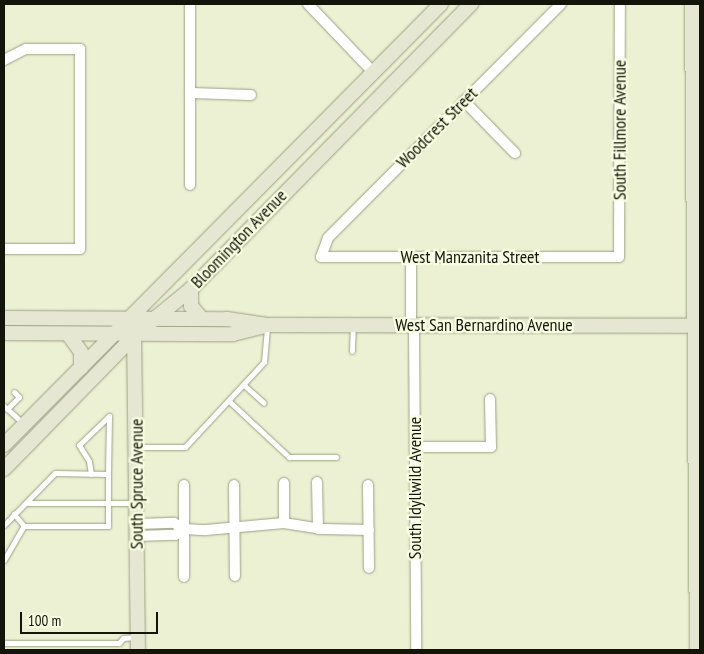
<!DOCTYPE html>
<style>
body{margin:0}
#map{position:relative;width:704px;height:654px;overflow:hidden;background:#ecf1d3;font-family:"PT Sans Narrow",sans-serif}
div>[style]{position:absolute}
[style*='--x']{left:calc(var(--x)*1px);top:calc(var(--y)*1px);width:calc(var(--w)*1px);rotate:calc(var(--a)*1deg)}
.roads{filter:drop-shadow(0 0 1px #9ca185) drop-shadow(0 0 1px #9ca185)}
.lane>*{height:5px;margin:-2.5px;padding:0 2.5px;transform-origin:2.5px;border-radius:2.5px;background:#fff}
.street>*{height:10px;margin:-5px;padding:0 5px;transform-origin:5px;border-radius:5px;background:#fff}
.secondary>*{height:14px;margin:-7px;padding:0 7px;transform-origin:7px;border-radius:7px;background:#e5e7d2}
span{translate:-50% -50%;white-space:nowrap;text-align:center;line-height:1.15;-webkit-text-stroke:4.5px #f9fee0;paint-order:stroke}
.street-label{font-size:18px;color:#13150a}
.frame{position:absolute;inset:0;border:5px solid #13150a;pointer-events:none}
.scale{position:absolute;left:20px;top:612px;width:138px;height:22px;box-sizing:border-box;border:2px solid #13150a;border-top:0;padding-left:6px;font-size:15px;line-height:18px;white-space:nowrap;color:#13150a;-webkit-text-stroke:4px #f9fee0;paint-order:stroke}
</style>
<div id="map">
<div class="roads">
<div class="lane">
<div style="--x:352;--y:351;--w:25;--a:-88"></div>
<div style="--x:245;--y:386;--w:25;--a:42"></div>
<div style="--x:230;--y:402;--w:81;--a:43"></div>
<div style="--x:289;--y:457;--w:47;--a:0"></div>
<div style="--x:4;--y:406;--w:27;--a:42"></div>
<div style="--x:7;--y:409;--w:17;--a:-45"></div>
<div style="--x:19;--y:397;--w:7;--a:-135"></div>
<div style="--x:137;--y:447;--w:48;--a:0"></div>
<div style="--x:185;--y:447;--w:116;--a:-47.1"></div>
<div style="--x:264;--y:362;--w:37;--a:-85"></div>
<div style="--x:91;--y:474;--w:13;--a:-99"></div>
<div style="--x:89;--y:461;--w:19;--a:-122"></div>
<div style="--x:79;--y:445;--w:42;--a:-44"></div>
<div style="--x:109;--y:416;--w:58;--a:91"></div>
<div style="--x:4;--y:525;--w:73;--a:-45.6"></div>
<div style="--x:55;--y:473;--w:53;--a:1.1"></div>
<div style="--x:108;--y:474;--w:29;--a:90"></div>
<div style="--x:108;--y:503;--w:28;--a:0"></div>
<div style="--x:24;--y:526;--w:84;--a:0"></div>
<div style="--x:108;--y:526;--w:23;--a:-90"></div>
<div style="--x:108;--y:503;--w:82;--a:180"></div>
<div style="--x:4;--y:560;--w:39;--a:-60"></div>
<div style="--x:24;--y:526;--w:16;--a:-130"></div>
<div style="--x:4;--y:643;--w:115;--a:0"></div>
<div style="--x:119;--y:643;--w:6;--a:-51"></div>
<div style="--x:123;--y:638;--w:13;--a:-4"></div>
</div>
<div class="street">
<div style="--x:308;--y:4;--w:93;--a:46.3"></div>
<div style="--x:561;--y:4;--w:330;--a:134.9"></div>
<div style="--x:328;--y:238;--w:20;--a:110"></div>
<div style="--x:321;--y:257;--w:298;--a:0"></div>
<div style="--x:619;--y:257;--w:253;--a:-89.8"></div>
<div style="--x:4;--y:60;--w:25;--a:-27"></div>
<div style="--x:26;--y:49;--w:54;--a:0"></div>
<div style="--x:80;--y:49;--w:200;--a:90"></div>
<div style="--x:80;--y:249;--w:76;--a:180"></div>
<div style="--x:190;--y:93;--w:61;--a:1.9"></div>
<div style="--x:464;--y:101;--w:73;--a:45.6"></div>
<div style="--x:190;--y:185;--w:181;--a:-90"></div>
<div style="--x:411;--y:325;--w:67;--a:-90"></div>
<div style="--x:414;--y:325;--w:325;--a:89.6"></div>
<div style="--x:415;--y:447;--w:76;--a:0"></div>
<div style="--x:491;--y:447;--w:48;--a:-91.2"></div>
<div style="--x:317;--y:482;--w:47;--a:88.8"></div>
<div style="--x:284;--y:483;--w:40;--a:90"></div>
<div style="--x:184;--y:485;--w:92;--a:90"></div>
<div style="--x:234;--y:485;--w:91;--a:89.4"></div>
<div style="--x:368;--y:485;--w:83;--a:89.3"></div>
<div style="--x:137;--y:524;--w:37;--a:-2"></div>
<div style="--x:174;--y:523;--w:12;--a:31"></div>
<div style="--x:184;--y:529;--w:22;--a:3"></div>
<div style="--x:206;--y:530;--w:78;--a:-5.1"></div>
<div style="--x:284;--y:523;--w:39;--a:9"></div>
<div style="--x:323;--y:529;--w:46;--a:1.2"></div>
<div style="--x:137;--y:536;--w:38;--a:-2"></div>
<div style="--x:175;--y:535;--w:11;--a:-34"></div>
</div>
<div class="secondary">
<div style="--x:692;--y:4;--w:646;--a:89.56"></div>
<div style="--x:191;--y:289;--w:17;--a:90"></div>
<div style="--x:191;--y:306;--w:17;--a:50"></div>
<div style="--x:4;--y:318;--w:223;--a:0.3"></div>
<div style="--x:227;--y:319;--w:40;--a:8.5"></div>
<div style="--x:267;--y:325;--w:433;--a:0.1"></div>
<div style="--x:134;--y:329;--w:321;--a:89.3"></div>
<div style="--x:4;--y:333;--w:229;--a:0.3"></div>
<div style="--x:233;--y:334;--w:30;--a:-14"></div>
<div style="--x:68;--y:334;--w:22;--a:54"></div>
<div style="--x:81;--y:352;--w:16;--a:90"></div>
<div style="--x:4;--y:445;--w:621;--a:-45.26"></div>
<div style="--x:4;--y:469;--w:189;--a:-45.6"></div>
<div style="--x:136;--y:334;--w:71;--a:-39.3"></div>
<div style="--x:191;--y:289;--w:400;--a:-45.5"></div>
</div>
</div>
<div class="street-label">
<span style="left:437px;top:128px;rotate:-45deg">Woodcrest Street</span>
<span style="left:620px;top:130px;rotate:-90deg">South Fillmore Avenue</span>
<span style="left:239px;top:239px;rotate:-46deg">Bloomington Avenue</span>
<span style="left:470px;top:257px">West Manzanita Street</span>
<span style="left:484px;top:325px">West San Bernardino Avenue</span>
<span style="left:137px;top:484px;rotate:-90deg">South Spruce Avenue</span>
<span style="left:415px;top:488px;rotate:-90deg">South Idyllwild Avenue</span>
</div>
<div class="frame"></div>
<div class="scale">100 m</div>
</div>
